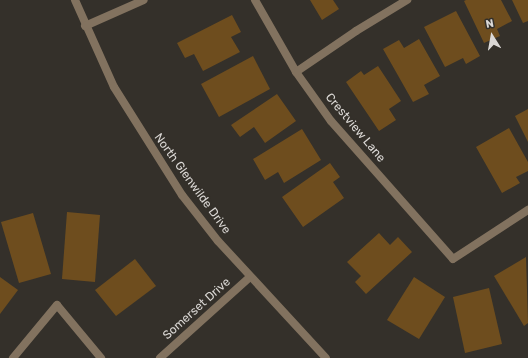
<!DOCTYPE html>
<style>
body{margin:0}
#map{position:relative;width:528px;height:358px;overflow:hidden;background:#34302a;font-family:Rubik,sans-serif}
div>[style]{position:absolute}
[style*='--x']{left:calc(var(--x)*1px);top:calc(var(--y)*1px);width:calc(var(--w)*1px);rotate:calc(var(--a)*1deg)}
.building>*{inset:0;background:#6e4d1e}
.minor>*{height:8px;margin:-4px;padding:0 4px;transform-origin:4px;border-radius:4px;background:#82725f}
span{translate:-50% -50%;white-space:nowrap;text-align:center;line-height:1.15;-webkit-text-stroke:3.5px #34302a;paint-order:stroke}
.street-label{font-size:12px;color:#dbd8d5}
.north{position:absolute;left:472px;top:16px;width:40px;height:40px;-webkit-text-stroke:3px #34302a;paint-order:stroke;rotate:349deg;font-size:11px;font-weight:700;line-height:16px;text-align:center;color:#dbd8d5}
.north::after{content:'';display:block;margin:auto;width:14px;height:18px;background:#dbd8d5;clip-path:polygon(50% 0,100% 100%,50% 72%,0 100%)}
</style>
<div id="map">
<div class="building">
<div style="clip-path:polygon(310px 0,333px 0,339px 9px,322px 20px)"></div>
<div style="clip-path:polygon(466px 0,501px 0,512px 21px,497px 29px,500px 36px,484px 43px,464px 1px)"></div>
<div style="clip-path:polygon(512px 0,528px 0,528px 21px,523px 23px)"></div>
<div style="clip-path:polygon(456px 11px,480px 56px,466px 64px,463px 58px,445px 67px,424px 27px)"></div>
<div style="clip-path:polygon(232px 15px,241px 32px,231px 37px,240px 52px,203px 71px,194px 54px,185px 58px,177px 43px)"></div>
<div style="clip-path:polygon(419px 39px,440px 76px,424px 85px,429px 94px,413px 102px,383px 49px,399px 40px,404px 48px)"></div>
<div style="clip-path:polygon(253px 56px,270px 89px,219px 117px,201px 84px)"></div>
<div style="clip-path:polygon(378px 66px,401px 101px,389px 109px,396px 120px,379px 131px,346px 82px,361px 71px,364px 75px)"></div>
<div style="clip-path:polygon(277px 94px,296px 121px,265px 143px,254px 127px,240px 137px,231px 125px)"></div>
<div style="clip-path:polygon(528px 109px,528px 142px,515px 116px)"></div>
<div style="clip-path:polygon(509px 128px,528px 162px,528px 171px,516px 177px,520px 183px,502px 193px,476px 147px)"></div>
<div style="clip-path:polygon(302px 129px,321px 160px,284px 183px,278px 172px,265px 180px,253px 159px)"></div>
<div style="clip-path:polygon(330px 163px,340px 177px,333px 182px,344px 198px,303px 227px,282px 197px)"></div>
<div style="clip-path:polygon(67px 212px,100px 215px,95px 282px,62px 279px)"></div>
<div style="clip-path:polygon(33px 213px,51px 274px,19px 283px,1px 222px)"></div>
<div style="clip-path:polygon(379px 233px,390px 245px,398px 237px,412px 252px,366px 294px,355px 282px,361px 276px,347px 262px)"></div>
<div style="clip-path:polygon(526px 257px,528px 323px,524px 326px,494px 276px)"></div>
<div style="clip-path:polygon(135px 259px,156px 286px,116px 316px,95px 290px)"></div>
<div style="clip-path:polygon(0 277px,18px 290px,0 314px)"></div>
<div style="clip-path:polygon(414px 277px,445px 297px,419px 339px,387px 320px)"></div>
<div style="clip-path:polygon(489px 288px,502px 344px,465px 353px,453px 297px)"></div>
</div>
<div class="minor">
<div style="--x:75;--y:0;--w:95;--a:65.9"></div>
<div style="--x:114;--y:87;--w:128;--a:57.8"></div>
<div style="--x:182;--y:195;--w:58;--a:52"></div>
<div style="--x:218;--y:241;--w:159;--a:47.3"></div>
<div style="--x:255;--y:0;--w:83;--a:60.3"></div>
<div style="--x:296;--y:72;--w:60;--a:54.5"></div>
<div style="--x:331;--y:121;--w:184;--a:48.5"></div>
<div style="--x:453;--y:259;--w:90;--a:-33.2"></div>
<div style="--x:85;--y:26;--w:64;--a:-23.8"></div>
<div style="--x:296;--y:72;--w:73;--a:-34.3"></div>
<div style="--x:356;--y:31;--w:60;--a:-31.3"></div>
<div style="--x:13;--y:358;--w:69;--a:-50.3"></div>
<div style="--x:57;--y:305;--w:69;--a:50.3"></div>
<div style="--x:160;--y:358;--w:121;--a:-42"></div>
</div>
<div class="street-label">
<span style="left:355px;top:128px;rotate:50deg">Crestview Lane</span>
<span style="left:192px;top:184px;rotate:54deg">North Glenwilde Drive</span>
<span style="left:197px;top:309px;rotate:-42deg">Somerset Drive</span>
</div>
<div class="north">N</div>
</div>
